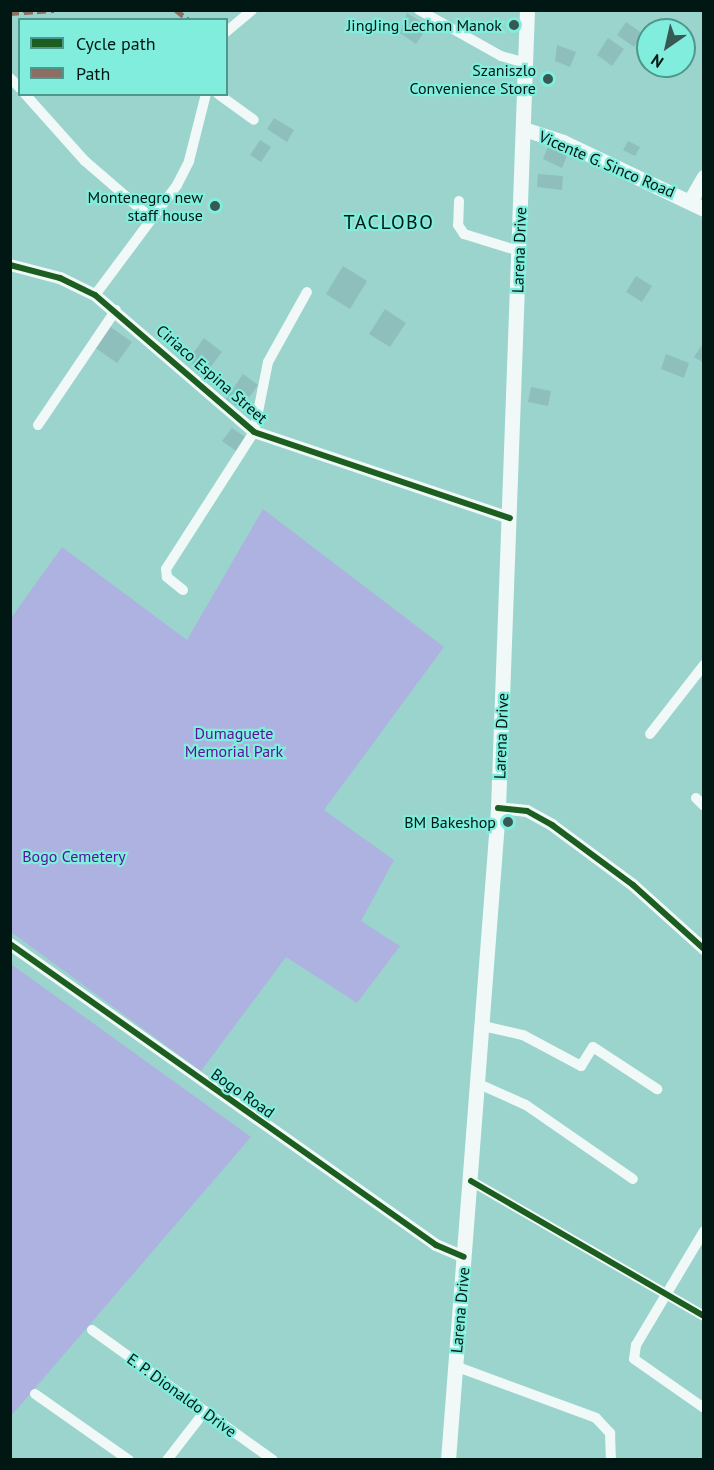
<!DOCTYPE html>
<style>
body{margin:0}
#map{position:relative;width:714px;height:1470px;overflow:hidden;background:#9ad4cc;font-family:"PT Sans",sans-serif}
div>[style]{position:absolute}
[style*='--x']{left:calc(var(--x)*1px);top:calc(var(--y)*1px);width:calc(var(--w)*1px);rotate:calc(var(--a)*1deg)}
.green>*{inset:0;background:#aeb2e1}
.building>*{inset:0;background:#8fbfbd}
.minor>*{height:10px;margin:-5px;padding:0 5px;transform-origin:5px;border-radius:5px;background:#f0f9f7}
.tertiary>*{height:12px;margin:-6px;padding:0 6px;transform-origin:6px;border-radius:6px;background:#f0f9f7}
.secondary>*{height:15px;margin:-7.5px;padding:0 7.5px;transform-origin:7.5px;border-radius:7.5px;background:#f0f9f7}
.quiet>*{height:4.5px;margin-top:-2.25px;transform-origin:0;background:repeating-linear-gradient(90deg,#8d6e63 0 9px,transparent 0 13.5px)}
.cycleway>*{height:6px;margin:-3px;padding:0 3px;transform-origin:3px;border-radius:3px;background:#1b5e20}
.dots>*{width:16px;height:16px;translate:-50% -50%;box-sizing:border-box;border:3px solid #81eddd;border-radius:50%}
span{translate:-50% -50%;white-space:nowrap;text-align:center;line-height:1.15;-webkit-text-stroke:4.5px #81eddd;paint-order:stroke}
.poi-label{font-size:16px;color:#011713}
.right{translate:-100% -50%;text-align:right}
.street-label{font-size:16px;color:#011713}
.park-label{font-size:16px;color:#5f0e9c}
.quarter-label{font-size:20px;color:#011713;letter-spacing:1.5px}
.frame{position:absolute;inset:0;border:12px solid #011713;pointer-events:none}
.legend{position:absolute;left:18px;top:18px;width:210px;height:78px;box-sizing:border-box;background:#81eddd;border:2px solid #4e978c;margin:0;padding:8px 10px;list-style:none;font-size:18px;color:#011713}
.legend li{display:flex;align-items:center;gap:12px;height:30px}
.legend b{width:30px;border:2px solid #4e978c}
.north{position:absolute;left:636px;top:18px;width:60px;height:60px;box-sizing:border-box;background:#81eddd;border:2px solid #4e978c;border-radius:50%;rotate:214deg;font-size:16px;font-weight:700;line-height:24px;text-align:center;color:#011713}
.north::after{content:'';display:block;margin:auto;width:21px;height:27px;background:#375954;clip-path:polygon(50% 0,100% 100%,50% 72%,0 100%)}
</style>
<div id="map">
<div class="green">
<div style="clip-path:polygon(263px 509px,444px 647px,324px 810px,394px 860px,361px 921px,400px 946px,357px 1003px,286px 957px,201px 1071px,11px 932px,11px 618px,62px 547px,187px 640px)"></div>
<div style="clip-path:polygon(11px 964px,251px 1137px,11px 1416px)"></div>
</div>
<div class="building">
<div style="clip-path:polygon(407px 13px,428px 26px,416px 44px,400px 33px)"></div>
<div style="clip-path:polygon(626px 22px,643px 34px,634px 47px,617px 35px)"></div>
<div style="clip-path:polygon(608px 38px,624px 49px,612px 66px,597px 55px)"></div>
<div style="clip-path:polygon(557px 45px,576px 52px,570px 67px,555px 61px)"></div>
<div style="clip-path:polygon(274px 118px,294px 130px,287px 142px,267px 129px)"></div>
<div style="clip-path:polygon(260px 140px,271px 147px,261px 162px,250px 155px)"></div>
<div style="clip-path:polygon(628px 141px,640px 147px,635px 156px,623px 150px)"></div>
<div style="clip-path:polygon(549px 144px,568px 153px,562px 168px,543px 159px)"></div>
<div style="clip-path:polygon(538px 174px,563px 176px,562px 190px,537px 187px)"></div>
<div style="clip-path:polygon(343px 266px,367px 281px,350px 309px,326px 294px)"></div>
<div style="clip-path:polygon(636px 276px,652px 286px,642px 302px,626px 292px)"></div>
<div style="clip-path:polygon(385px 309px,406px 323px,390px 347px,369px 334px)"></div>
<div style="clip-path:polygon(109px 326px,132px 342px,117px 363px,94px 347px)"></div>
<div style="clip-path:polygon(204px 338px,222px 352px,206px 373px,188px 360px)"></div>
<div style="clip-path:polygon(704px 342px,704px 363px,694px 357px)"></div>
<div style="clip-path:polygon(666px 354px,689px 363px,684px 378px,661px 369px)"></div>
<div style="clip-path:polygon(243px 374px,258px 385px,241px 409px,226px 399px)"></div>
<div style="clip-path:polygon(531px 387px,551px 391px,548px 406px,528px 402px)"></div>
<div style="clip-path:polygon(232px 428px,248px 439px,239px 453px,222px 441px)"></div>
</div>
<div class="minor">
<div style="--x:419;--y:10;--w:94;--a:29.3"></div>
<div style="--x:501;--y:56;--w:26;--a:16"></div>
<div style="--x:226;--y:32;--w:34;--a:-40"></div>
<div style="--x:10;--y:78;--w:14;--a:45"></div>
<div style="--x:25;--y:94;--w:90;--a:48.2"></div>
<div style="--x:85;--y:161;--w:87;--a:40.8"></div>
<div style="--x:218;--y:94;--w:44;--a:35.8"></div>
<div style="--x:459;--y:201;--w:24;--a:92"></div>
<div style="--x:458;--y:225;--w:11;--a:56"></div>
<div style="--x:464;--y:234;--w:58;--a:17.2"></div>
<div style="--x:95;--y:295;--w:137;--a:-53.3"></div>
<div style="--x:177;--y:185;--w:27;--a:-63"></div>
<div style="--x:189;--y:161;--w:69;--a:-75.8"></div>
<div style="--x:38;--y:425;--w:139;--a:-55.9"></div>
<div style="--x:183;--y:590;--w:21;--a:-141"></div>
<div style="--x:167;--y:577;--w:8;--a:-97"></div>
<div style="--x:166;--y:569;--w:163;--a:-57.3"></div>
<div style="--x:254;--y:432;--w:71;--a:-78.7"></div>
<div style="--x:268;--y:362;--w:80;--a:-60.9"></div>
<div style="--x:650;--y:734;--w:88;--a:-52"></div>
<div style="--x:696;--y:798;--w:11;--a:45"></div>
<div style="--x:483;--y:1026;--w:41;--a:12.7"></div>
<div style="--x:523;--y:1035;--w:66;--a:28.1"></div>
<div style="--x:581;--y:1066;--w:22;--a:-58"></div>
<div style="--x:593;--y:1047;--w:77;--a:33.3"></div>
<div style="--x:479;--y:1084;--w:51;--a:24.1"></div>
<div style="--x:526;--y:1105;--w:130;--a:34.7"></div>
<div style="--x:471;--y:1181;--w:269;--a:30.1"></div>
<div style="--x:704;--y:1231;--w:133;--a:120.8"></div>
<div style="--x:636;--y:1345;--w:14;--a:98"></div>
<div style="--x:634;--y:1359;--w:85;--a:35"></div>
<div style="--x:92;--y:1330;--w:223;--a:35.7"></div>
<div style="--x:455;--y:1366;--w:150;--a:20.2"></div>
<div style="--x:596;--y:1418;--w:21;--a:47"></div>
<div style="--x:610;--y:1433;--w:27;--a:88"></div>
<div style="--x:35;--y:1394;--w:115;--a:35.1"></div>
<div style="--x:167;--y:1460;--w:62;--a:-52.2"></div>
</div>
<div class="tertiary">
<div style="--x:10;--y:265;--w:52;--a:14.6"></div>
<div style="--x:60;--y:278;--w:39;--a:26"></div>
<div style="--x:95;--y:295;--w:210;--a:40.7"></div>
<div style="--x:254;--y:432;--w:270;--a:18.6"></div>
<div style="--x:498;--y:808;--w:29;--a:6"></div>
<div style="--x:527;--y:811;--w:29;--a:29"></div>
<div style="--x:552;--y:825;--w:101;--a:36.5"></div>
<div style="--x:633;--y:885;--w:96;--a:42"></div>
<div style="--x:10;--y:944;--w:522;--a:35.24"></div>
<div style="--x:436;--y:1245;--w:30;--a:23"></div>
</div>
<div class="secondary">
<div style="--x:524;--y:129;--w:41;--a:18.4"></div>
<div style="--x:563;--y:142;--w:156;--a:25.4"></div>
<div style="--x:690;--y:201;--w:28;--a:-60"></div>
<div style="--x:448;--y:1460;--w:654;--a:-85.61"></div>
<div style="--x:498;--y:808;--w:799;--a:-87.92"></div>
</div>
<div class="quiet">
<div style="--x:176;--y:10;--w:16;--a:38"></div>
<div style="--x:10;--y:13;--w:44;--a:-3.9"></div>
</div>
<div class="cycleway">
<div style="--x:10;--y:265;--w:52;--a:14.6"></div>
<div style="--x:60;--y:278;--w:39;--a:26"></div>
<div style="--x:95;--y:295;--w:210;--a:40.7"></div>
<div style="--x:254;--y:432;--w:270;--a:18.6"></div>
<div style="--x:498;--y:808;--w:29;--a:6"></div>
<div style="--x:527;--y:811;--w:29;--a:29"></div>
<div style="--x:552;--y:825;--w:101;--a:36.5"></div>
<div style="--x:633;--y:885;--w:96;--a:42"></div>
<div style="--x:10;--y:944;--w:522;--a:35.24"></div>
<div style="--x:436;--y:1245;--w:30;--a:23"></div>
<div style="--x:471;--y:1181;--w:269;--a:30.1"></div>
</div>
<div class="dots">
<div style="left:514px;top:25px;background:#375954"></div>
<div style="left:548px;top:79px;background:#375954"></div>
<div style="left:215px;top:206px;background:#375954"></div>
<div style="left:508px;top:822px;background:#375954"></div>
</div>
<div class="poi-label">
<span class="right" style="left:502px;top:25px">JingJing Lechon Manok</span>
<span class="right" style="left:536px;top:79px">Szaniszlo<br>Convenience Store</span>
<span class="right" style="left:203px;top:206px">Montenegro new<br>staff house</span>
<span class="right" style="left:496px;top:822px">BM Bakeshop</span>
</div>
<div class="street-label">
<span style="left:607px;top:164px;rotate:23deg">Vicente G. Sinco Road</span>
<span style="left:519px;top:250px;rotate:-88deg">Larena Drive</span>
<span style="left:212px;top:374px;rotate:41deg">Ciriaco Espina Street</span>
<span style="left:501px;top:736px;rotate:-88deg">Larena Drive</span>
<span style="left:243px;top:1093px;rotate:35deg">Bogo Road</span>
<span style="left:460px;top:1310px;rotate:-85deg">Larena Drive</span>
<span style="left:182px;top:1395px;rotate:36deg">E. P. Dionaldo Drive</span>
</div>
<div class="park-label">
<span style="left:234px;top:742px">Dumaguete<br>Memorial Park</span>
<span style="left:74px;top:856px">Bogo Cemetery</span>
</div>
<div class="quarter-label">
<span style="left:389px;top:222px">TACLOBO</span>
</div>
<div class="frame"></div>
<ul class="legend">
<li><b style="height:8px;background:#1b5e20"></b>Cycle path</li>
<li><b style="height:8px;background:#8d6e63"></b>Path</li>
</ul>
<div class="north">N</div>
</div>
